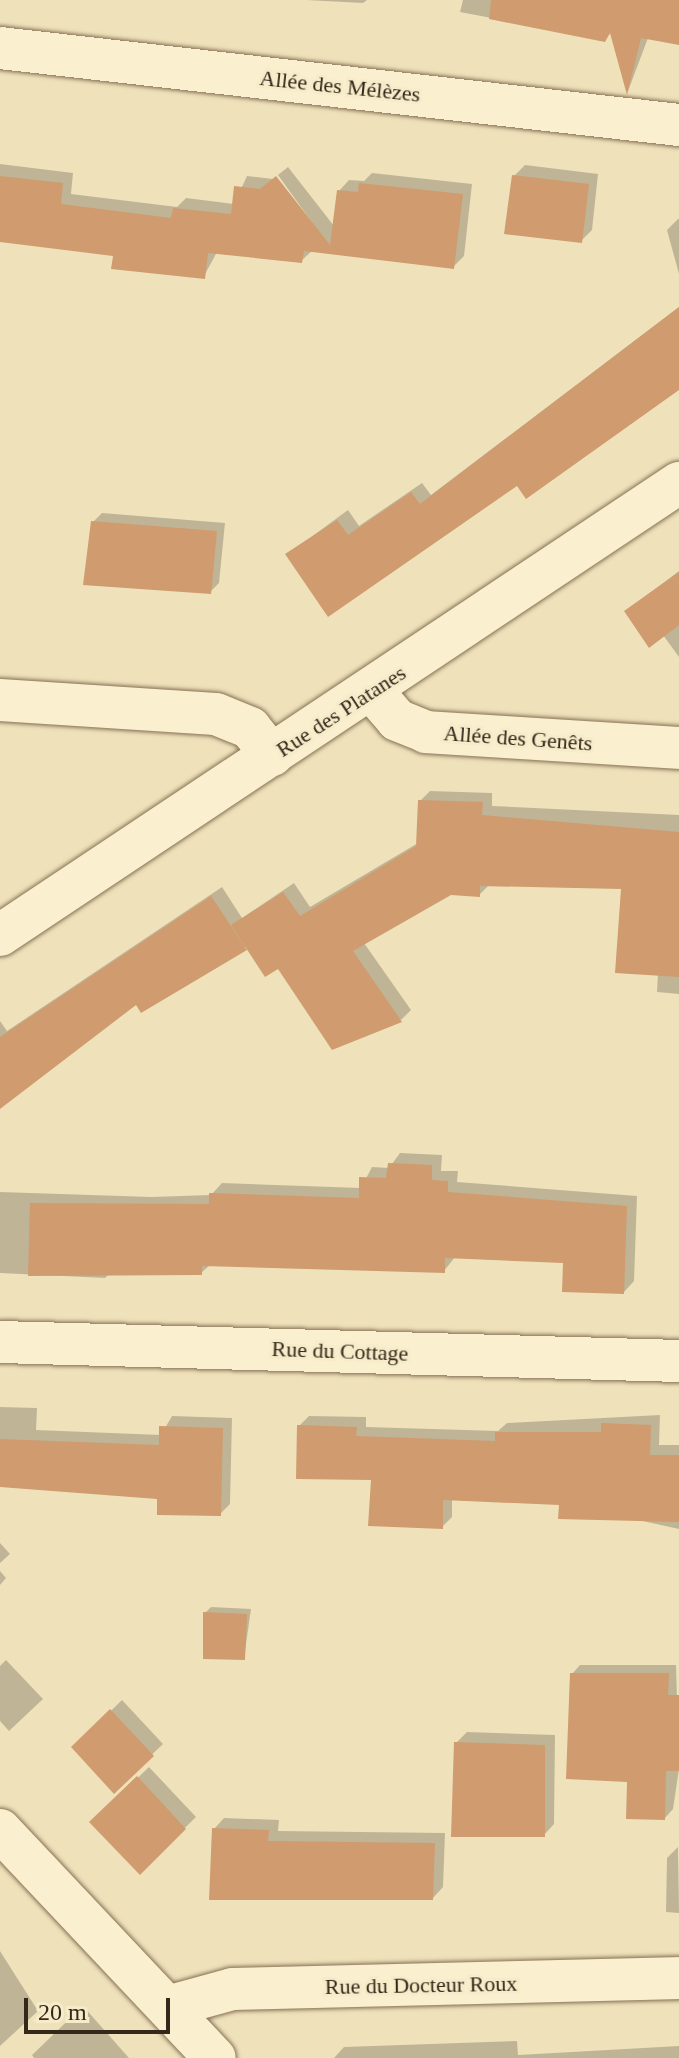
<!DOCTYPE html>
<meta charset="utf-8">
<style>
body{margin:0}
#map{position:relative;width:679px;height:2058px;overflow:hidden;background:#efe2bb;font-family:Georgia,serif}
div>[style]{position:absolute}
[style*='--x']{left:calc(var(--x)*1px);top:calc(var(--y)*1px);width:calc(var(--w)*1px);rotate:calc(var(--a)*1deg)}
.shadow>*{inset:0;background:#0003}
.building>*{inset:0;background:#cf9b6f}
.roads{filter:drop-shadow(0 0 2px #867154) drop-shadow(0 0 2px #867154)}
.minor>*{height:42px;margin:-21px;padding:0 21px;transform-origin:21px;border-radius:21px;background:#faefce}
span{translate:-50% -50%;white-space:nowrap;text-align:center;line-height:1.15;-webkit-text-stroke:6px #f6ecca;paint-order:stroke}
.street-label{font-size:22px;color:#34281a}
.scale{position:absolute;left:24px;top:1998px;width:146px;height:36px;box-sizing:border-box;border:4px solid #34281a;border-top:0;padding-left:10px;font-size:24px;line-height:28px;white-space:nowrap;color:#34281a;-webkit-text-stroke:6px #f6ecca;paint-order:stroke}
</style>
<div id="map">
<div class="shadow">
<div style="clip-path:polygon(306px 0,367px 0,363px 3px)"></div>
<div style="clip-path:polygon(463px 0,679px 0,679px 43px,648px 38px,628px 91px,612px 32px,604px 39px,460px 12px)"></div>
<div style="clip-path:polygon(0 164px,73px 173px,71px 194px,177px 207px,186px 198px,234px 204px,247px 176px,273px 179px,326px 242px,278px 175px,288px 167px,334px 226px,339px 191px,349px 180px,364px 181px,372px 173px,472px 184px,464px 256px,453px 267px,313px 250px,301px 261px,217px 252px,204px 276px,115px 254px,0 240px)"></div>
<div style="clip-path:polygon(525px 165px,598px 174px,592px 230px,581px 241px,514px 176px)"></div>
<div style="clip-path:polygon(678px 219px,679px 219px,679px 274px,667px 230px)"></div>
<div style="clip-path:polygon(679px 307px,679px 386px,527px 496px,517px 484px,288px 554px,348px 510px,359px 526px,422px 483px,431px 495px)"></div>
<div style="clip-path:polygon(102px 513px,225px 523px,219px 583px,210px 592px,93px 522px)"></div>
<div style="clip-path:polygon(679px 571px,679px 657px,663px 635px,626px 611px)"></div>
<div style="clip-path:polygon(430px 791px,492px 793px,492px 806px,679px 815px,679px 994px,657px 992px,658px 973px,623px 887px,490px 884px,479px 895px,450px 893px,364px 943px,411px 1010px,401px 1020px,247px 946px,136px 1003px,0 1106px,0 1021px,7px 1031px,222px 887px,242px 918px,294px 883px,310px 907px,418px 843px,420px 801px)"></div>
<div style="clip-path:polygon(400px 1153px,442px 1155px,441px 1171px,458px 1171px,457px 1182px,637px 1196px,634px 1281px,624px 1292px,565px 1261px,455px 1257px,444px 1271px,210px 1265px,201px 1273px,113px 1270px,105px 1278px,0 1273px,0 1192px,151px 1197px,211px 1195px,222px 1183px,361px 1188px,372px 1167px,389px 1168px)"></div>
<div style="clip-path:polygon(0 1407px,37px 1408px,36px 1430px,161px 1435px,172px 1416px,232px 1418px,230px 1504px,220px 1514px,159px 1497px,0 1486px)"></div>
<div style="clip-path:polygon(660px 1415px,659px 1445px,679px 1445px,679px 1529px,561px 1503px,452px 1498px,452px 1517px,442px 1527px,299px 1426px,309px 1416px,366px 1417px,366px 1427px,498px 1431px,507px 1423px)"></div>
<div style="clip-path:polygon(0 1543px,10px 1554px,0 1563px)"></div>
<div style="clip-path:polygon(0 1571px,6px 1578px,0 1585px)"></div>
<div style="clip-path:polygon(211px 1607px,251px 1609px,244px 1658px,205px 1613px)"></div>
<div style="clip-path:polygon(6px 1660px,43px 1699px,9px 1731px,0 1721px,0 1666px)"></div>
<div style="clip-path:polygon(580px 1665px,676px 1665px,679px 1769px,673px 1809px,665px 1818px,629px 1781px,572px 1674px)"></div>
<div style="clip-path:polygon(122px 1700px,163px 1744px,114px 1791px,74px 1747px)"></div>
<div style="clip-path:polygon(467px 1732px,555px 1735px,554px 1824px,544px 1835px,456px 1743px)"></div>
<div style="clip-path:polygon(149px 1767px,196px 1817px,140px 1872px,92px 1822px)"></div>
<div style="clip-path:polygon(224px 1818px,279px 1820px,278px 1831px,445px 1833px,443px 1887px,433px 1898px,214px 1829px)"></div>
<div style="clip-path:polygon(678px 1847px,679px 1913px,666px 1912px,667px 1858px)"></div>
<div style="clip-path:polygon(0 1951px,38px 2011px,0 2046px)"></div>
<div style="clip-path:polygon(83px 2006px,129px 2058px,34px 2058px,32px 2055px)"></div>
<div style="clip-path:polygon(517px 2041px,518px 2055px,679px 2046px,679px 2058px,334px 2058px,344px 2047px)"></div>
</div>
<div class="building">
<div style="clip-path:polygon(491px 0,679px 0,679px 45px,641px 38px,627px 95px,610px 33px,605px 42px,489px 19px)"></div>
<div style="clip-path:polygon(512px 175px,589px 184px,582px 243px,504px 234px)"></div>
<div style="clip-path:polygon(0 176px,63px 183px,61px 204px,171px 218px,173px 208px,231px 214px,234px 186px,260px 189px,276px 176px,330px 245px,337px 190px,358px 192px,359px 183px,463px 194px,454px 269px,304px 251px,302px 263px,208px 253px,205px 279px,111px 269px,113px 256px,0 242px)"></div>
<div style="clip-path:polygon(679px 307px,679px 390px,526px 499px,517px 486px,328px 617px,285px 554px,337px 520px,348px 535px,411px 492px,420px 504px)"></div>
<div style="clip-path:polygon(91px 521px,217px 531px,211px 594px,83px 585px)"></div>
<div style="clip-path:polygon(679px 572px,679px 625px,649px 648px,624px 611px)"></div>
<div style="clip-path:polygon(418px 800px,483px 802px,482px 815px,679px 832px,679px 977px,615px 973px,621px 889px,480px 886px,480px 897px,451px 895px,353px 951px,402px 1022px,332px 1050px,278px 969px,265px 977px,231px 925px,283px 892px,300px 916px,416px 846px)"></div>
<div style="clip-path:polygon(211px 896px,247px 950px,141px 1013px,136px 1005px,0 1109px,0 1037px)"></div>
<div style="clip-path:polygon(388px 1163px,432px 1165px,432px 1180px,448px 1181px,448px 1192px,627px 1206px,624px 1294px,562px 1292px,563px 1263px,445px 1258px,445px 1273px,202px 1266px,202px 1275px,28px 1276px,30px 1203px,209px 1204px,209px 1193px,359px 1198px,359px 1177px,386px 1178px)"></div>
<div style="clip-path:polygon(601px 1423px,651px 1425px,650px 1455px,679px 1455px,679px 1522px,558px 1519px,559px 1505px,443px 1500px,443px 1529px,368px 1526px,371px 1480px,296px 1479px,297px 1425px,357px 1427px,356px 1436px,495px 1441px,495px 1432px,601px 1432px)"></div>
<div style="clip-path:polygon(159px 1426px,223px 1428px,221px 1516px,157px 1515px,157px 1499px,0 1487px,0 1439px,159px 1445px)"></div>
<div style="clip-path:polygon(203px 1612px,247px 1614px,245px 1660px,203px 1659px)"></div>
<div style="clip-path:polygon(570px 1673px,669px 1673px,668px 1695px,679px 1695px,679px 1771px,666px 1771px,665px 1820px,626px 1819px,627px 1782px,566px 1779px)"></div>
<div style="clip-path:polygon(110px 1709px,154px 1756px,114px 1794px,71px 1747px)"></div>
<div style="clip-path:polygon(454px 1742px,545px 1745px,545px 1837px,451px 1837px)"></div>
<div style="clip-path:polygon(137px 1776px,186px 1829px,140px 1875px,89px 1822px)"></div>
<div style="clip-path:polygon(212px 1828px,269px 1830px,268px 1841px,435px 1843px,433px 1900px,209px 1900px)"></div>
</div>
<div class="roads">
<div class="minor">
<div style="--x:0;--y:48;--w:683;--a:6.47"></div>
<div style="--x:373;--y:692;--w:37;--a:49"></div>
<div style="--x:397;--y:720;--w:31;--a:22"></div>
<div style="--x:426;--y:732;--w:254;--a:3.6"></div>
<div style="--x:0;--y:700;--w:216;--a:3.7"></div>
<div style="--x:216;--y:714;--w:37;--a:22"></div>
<div style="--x:250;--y:728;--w:35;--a:51"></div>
<div style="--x:0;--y:935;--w:816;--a:-33.65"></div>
<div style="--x:0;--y:1342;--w:679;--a:1.6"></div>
<div style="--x:0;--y:1830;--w:313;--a:46.7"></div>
<div style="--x:167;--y:2007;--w:68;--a:-15.3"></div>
<div style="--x:233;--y:1989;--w:446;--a:-1.4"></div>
</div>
</div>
<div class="street-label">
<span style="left:340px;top:86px;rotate:6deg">Allée des Mélèzes</span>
<span style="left:341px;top:711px;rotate:-33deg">Rue des Platanes</span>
<span style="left:518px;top:738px;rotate:4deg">Allée des Genêts</span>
<span style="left:340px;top:1351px;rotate:2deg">Rue du Cottage</span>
<span style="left:421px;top:1985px;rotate:-1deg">Rue du Docteur Roux</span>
</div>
<div class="scale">20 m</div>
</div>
